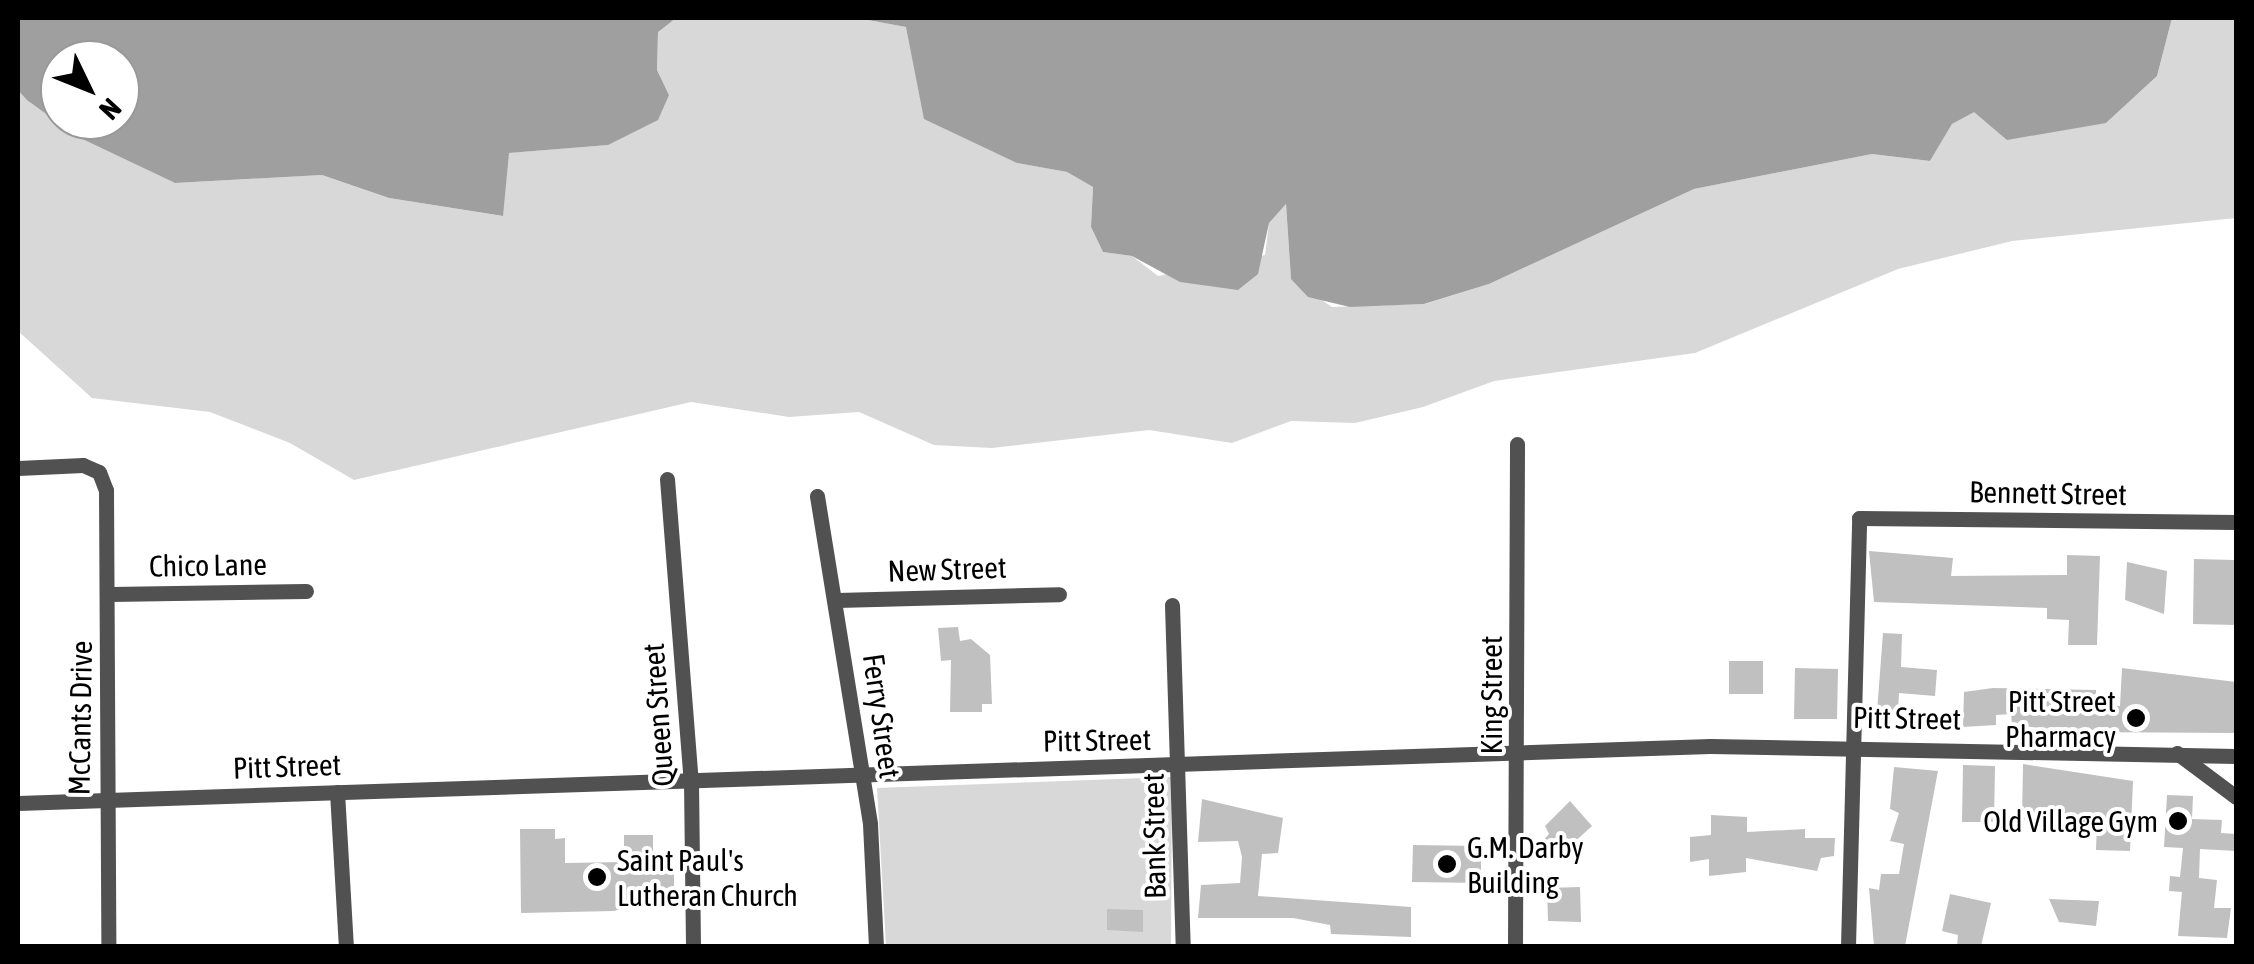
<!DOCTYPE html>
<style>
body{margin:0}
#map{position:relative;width:2254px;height:964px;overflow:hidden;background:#fff;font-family:"Asap Condensed",sans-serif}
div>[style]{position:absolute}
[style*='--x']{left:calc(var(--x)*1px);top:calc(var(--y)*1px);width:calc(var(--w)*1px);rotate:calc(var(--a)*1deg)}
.green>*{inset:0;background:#d8d8d8}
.water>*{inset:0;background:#9f9f9f}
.building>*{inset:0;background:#c0c0c0}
.minor>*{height:15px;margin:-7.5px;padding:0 7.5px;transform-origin:7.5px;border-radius:7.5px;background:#515151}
.dots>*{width:28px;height:28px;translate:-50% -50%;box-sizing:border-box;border:5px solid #fff;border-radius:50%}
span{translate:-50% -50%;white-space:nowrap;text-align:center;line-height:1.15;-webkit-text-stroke:8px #fff;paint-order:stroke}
.street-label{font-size:30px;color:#000}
.poi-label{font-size:30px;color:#000}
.right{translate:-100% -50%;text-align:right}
.left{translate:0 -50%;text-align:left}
.frame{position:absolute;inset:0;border:20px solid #000;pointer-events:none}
.north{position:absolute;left:40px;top:40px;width:100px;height:100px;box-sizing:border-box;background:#fff;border:2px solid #999;border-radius:50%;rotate:133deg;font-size:28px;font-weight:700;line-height:40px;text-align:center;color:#000}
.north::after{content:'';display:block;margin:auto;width:35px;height:45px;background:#000;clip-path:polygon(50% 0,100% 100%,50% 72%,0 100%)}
</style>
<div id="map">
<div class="green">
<div style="clip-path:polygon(676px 18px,857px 18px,906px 27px,1017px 163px,1067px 172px,1093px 187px,1091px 227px,1103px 252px,1132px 256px,1158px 276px,1265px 255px,1269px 223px,1286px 204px,1291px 279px,1332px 307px,1425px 304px,1489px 284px,1694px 189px,1872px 154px,1930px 161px,1952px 124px,1974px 111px,1990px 119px,2106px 123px,2157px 76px,2172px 18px,2236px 18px,2236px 218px,2012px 241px,1898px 269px,1695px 353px,1494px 381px,1423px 407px,1355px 423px,1291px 421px,1232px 443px,1149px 430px,992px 448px,934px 445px,859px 412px,789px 417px,691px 402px,354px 480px,290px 443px,210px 412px,92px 398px,18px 331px,18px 90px,78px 137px,175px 183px,322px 175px,389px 198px,502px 216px,508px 153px,607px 145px,669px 95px,657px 70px,658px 31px)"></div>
<div style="clip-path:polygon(1172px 777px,1171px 946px,886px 946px,877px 788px)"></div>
</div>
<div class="water">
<div style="clip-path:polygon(evenodd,18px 18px,676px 18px,658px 32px,657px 70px,669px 95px,658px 120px,608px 145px,509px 153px,503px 216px,389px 198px,322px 175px,175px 183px,78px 137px,27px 100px,18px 90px,18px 18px,60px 60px,120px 60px,120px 120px,60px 120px,60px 60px)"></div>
<div style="clip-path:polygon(857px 18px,2172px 18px,2157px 76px,2106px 123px,2007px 140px,1974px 112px,1952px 124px,1930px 161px,1872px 154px,1694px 189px,1489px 284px,1424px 304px,1350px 307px,1308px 297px,1291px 279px,1286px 204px,1269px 223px,1258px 274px,1238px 290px,1180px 282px,1132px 256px,1103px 252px,1091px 227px,1093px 187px,1067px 172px,1017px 163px,924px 119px,906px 27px)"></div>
</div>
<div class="building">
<div style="clip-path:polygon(1869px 551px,1953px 558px,1951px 576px,2067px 575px,2067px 555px,2100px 556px,2097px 645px,2068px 645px,2069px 620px,2047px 619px,2047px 608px,1874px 602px)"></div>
<div style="clip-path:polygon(2194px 559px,2236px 560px,2236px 625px,2193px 624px)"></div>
<div style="clip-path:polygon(2127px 562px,2167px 571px,2164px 614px,2125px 600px)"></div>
<div style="clip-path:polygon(958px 627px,960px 641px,971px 639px,990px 655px,992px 704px,982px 704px,982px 712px,950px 712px,951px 660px,941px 661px,938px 628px)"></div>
<div style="clip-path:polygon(1883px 633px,1902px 634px,1901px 667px,1937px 670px,1935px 696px,1899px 693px,1898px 712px,1877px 712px)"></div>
<div style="clip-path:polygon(1729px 661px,1763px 661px,1763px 694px,1729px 694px)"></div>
<div style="clip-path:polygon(1795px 668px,1838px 669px,1837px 719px,1794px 719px)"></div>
<div style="clip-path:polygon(2122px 668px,2236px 682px,2236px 733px,2078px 732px,2012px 725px,2011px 714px,1996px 715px,1996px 725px,1963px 727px,1964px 692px,1993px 688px,2096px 690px,2096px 705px,2120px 706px)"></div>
<div style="clip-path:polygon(2023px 764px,2133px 781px,2130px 851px,2096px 850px,2097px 823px,2022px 820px)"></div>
<div style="clip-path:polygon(1963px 765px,1995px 766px,1994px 822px,1962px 822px)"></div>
<div style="clip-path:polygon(1894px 767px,1938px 771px,1905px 946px,1874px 946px,1869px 888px,1879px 890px,1881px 874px,1899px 874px,1904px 844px,1890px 841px,1899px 813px,1890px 809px)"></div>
<div style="clip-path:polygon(2167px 795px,2193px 796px,2192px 819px,2222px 820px,2221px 833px,2236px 834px,2236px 851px,2200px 849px,2199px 878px,2217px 880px,2214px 908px,2231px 908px,2227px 938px,2178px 936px,2182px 892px,2169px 891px,2170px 876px,2180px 877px,2183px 848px,2164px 847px)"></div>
<div style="clip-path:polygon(1202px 799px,1283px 818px,1278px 853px,1262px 854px,1258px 896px,1411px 907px,1411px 937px,1331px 934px,1330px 925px,1293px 918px,1198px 918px,1201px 885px,1240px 883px,1242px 857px,1238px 841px,1198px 842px)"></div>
<div style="clip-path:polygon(1570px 801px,1592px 826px,1556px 859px,1540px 844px,1549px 834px,1545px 826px)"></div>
<div style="clip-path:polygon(1711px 815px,1747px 817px,1747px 832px,1805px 829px,1805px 838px,1835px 838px,1834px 856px,1821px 858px,1817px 871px,1746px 858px,1746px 872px,1709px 876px,1709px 859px,1690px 862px,1690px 837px,1711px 835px)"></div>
<div style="clip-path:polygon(520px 829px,555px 829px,555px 839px,565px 838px,565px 863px,624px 862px,624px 835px,653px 835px,653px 865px,674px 865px,674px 888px,633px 889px,633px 905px,614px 911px,521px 913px)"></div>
<div style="clip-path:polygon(1413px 845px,1481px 846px,1481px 883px,1412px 882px)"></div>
<div style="clip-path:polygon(1580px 887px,1581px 922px,1548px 921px,1547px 888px)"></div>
<div style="clip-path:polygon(1950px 894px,1991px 903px,1981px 946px,1957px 946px,1958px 935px,1942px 931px)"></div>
<div style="clip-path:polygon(2049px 899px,2099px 901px,2096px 926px,2059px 922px)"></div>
<div style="clip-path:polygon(1107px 909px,1143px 910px,1143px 932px,1107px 930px)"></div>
</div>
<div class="minor">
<div style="--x:18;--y:468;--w:65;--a:-2.6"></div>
<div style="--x:83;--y:465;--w:17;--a:24"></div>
<div style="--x:99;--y:472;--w:19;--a:69"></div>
<div style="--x:106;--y:490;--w:456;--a:89.7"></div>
<div style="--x:667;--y:479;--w:304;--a:85.5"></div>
<div style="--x:691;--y:782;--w:164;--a:89.3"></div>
<div style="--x:817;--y:496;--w:332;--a:80.8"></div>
<div style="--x:870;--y:824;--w:122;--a:87.2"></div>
<div style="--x:110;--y:594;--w:196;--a:-0.9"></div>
<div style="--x:837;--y:600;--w:222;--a:-1.5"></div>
<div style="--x:1172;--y:605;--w:341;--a:88.2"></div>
<div style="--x:2177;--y:753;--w:74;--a:36.7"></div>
<div style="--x:337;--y:792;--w:154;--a:86.7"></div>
<div style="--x:18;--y:803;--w:1693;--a:-1.93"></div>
<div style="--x:1710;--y:746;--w:526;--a:1.09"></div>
<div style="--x:1515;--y:946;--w:502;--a:-89.77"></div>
<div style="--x:1848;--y:946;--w:428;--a:-88.5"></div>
<div style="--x:1859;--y:518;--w:377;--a:0.6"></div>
</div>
<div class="dots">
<div style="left:2136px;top:718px;background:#000"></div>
<div style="left:2178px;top:821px;background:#000"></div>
<div style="left:1447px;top:864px;background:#000"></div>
<div style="left:597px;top:877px;background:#000"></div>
</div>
<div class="street-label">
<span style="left:2048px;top:493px;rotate:1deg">Bennett Street</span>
<span style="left:208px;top:565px;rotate:-1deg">Chico Lane</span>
<span style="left:947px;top:569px;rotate:-2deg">New Street</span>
<span style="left:1491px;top:695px;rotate:-90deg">King Street</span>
<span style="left:658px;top:715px;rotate:-94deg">Queen Street</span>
<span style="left:882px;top:716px;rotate:82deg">Ferry Street</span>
<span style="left:80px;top:718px;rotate:-89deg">McCants Drive</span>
<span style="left:1907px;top:718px;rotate:1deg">Pitt Street</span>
<span style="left:1097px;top:740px;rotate:-1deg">Pitt Street</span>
<span style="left:287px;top:766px;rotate:-2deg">Pitt Street</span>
<span style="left:1154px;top:836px;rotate:-91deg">Bank Street</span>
</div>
<div class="poi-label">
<span class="right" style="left:2116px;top:718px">Pitt Street<br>Pharmacy</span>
<span class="right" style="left:2158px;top:821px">Old Village Gym</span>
<span class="left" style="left:1467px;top:864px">G.M. Darby<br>Building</span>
<span class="left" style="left:617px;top:877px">Saint Paul's<br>Lutheran Church</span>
</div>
<div class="frame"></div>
<div class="north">N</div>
</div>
